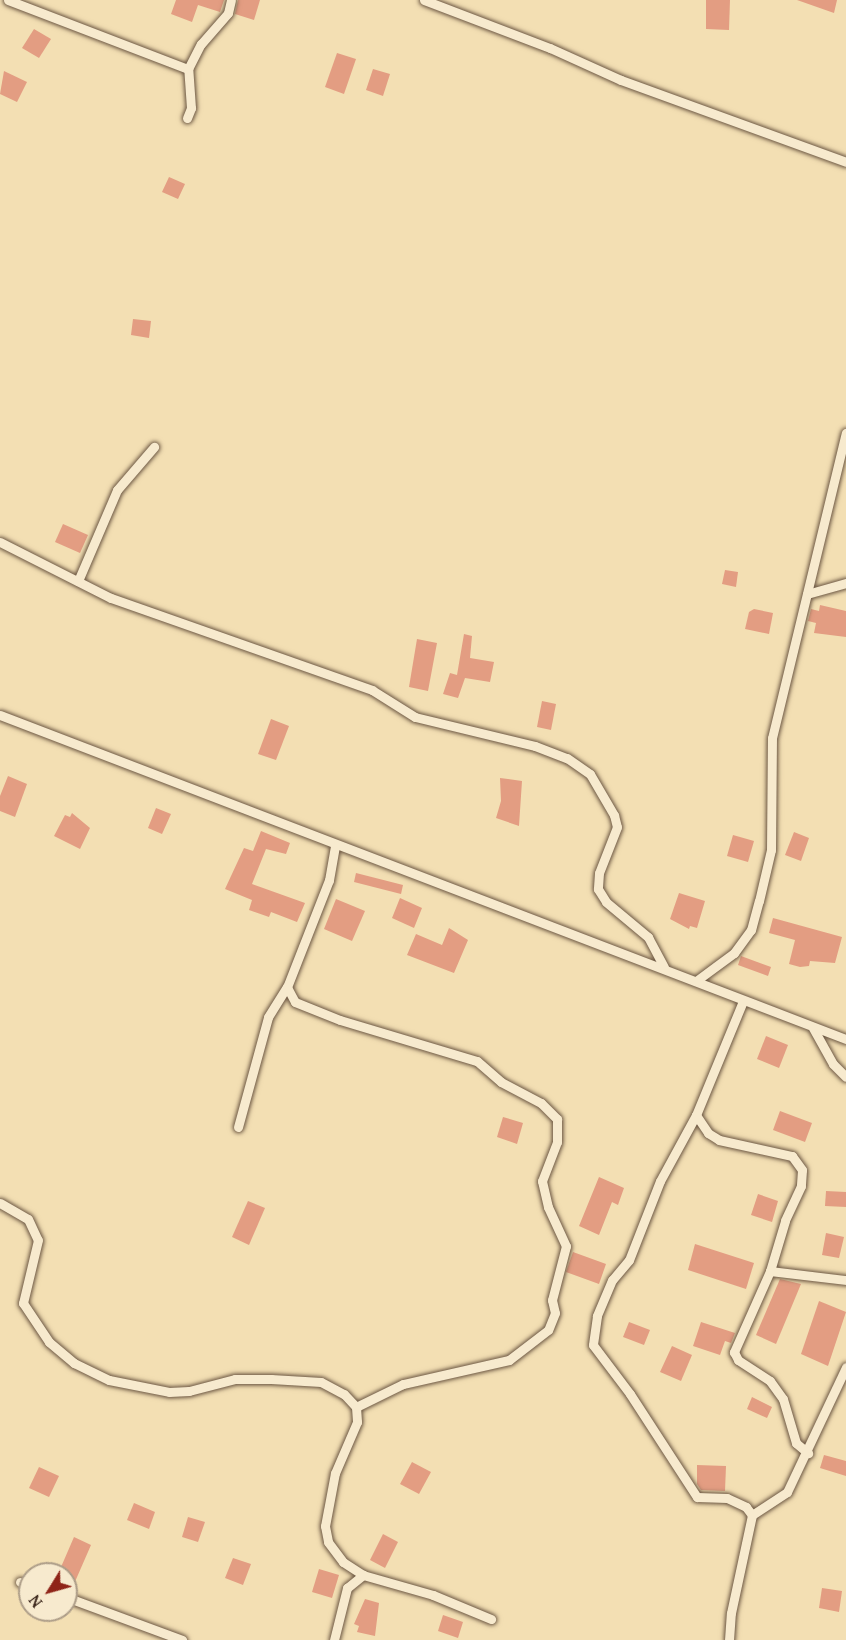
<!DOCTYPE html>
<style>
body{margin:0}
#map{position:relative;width:846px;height:1640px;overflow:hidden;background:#f3dfb3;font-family:"Gentium Book Plus",serif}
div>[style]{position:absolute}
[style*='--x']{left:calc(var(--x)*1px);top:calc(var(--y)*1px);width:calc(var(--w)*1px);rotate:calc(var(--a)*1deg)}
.building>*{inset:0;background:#e39d82}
.roads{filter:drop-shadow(0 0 2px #6c5743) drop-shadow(0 0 2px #6c5743)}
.minor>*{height:9px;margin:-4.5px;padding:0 4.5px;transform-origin:4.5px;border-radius:4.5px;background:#f7eace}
span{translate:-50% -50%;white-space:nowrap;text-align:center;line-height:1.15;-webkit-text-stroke:4.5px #f7eace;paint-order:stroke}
.north{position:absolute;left:18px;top:1562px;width:60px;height:60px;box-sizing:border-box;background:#f7eace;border:2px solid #ad9d88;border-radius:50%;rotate:233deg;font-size:16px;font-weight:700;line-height:24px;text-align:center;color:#3f2a1e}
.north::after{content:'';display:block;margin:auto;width:21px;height:27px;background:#8f2418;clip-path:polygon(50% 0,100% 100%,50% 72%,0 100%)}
</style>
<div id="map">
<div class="building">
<div style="clip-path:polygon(176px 0,224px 0,220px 12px,198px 5px,192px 22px,171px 14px)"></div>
<div style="clip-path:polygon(238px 0,260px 0,254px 20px,235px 14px)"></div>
<div style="clip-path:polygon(706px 0,730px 0,729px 30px,706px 29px)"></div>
<div style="clip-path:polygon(797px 0,837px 0,834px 13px)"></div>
<div style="clip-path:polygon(34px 29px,51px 39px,39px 58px,22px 48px)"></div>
<div style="clip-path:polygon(337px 53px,356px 59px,344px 94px,325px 87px)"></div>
<div style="clip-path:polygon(373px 69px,390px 74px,383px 96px,366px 90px)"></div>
<div style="clip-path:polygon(4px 71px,27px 82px,17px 102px,0 94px)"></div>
<div style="clip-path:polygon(169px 177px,185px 184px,178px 199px,162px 192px)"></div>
<div style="clip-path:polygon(133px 319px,151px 321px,149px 338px,131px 335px)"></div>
<div style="clip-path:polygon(63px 524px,88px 535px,80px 553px,55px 542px)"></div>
<div style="clip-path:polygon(725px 570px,738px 572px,736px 587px,722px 584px)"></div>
<div style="clip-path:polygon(820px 605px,846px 611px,846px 637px,814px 633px,816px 623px,808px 621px,811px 609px,819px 611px)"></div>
<div style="clip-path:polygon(754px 609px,773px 613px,769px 634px,745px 629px,749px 612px)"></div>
<div style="clip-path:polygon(464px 634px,472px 636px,470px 658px,494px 662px,490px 682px,465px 678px,458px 698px,443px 694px,450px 673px,457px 675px)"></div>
<div style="clip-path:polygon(417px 639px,437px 643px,428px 691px,409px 687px)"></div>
<div style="clip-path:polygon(542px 701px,556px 704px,551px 730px,537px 727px)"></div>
<div style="clip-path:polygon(271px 719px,289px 726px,276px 760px,258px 754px)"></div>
<div style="clip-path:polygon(8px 776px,27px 784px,15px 817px,0 811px,0 796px)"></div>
<div style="clip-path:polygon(500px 778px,522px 781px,519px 826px,496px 818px,501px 801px)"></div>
<div style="clip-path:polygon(156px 808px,171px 814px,162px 834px,148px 828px)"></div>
<div style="clip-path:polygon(72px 813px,90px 828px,80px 849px,54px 836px,65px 815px,70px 817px)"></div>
<div style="clip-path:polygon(261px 831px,290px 843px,286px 854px,266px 849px,252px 884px,305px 903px,297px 922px,271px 912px,269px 917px,249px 910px,252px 900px,225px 889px,244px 848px,253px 851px)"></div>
<div style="clip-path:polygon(794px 832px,809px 838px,801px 861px,785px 855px)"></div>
<div style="clip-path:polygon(733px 835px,754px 841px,748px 862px,727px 856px)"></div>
<div style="clip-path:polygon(356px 873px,403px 885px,401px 894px,354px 882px)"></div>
<div style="clip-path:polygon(679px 893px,705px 901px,697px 928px,690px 926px,689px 929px,670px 919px)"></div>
<div style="clip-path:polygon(400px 898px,422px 908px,414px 928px,392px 918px)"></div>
<div style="clip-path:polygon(336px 899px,365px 911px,352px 941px,324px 929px)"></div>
<div style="clip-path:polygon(773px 918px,842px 937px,835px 963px,810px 961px,809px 966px,800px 967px,789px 964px,795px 940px,769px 933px)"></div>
<div style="clip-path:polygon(449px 928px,468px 940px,454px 973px,407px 955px,416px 934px,442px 945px)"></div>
<div style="clip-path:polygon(741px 956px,771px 967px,768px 976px,738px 965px)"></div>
<div style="clip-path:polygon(766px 1036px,788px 1045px,779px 1068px,757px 1059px)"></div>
<div style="clip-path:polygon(780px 1111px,812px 1123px,805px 1142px,773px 1130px)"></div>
<div style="clip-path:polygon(503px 1117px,523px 1123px,517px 1144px,497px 1137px)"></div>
<div style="clip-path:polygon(599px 1177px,624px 1188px,618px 1205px,612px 1202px,599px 1235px,579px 1226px)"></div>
<div style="clip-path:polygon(826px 1191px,846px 1192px,846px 1207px,825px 1206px)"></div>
<div style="clip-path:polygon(758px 1194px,778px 1201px,772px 1222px,751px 1215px)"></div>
<div style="clip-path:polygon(248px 1201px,265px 1208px,249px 1245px,232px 1237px)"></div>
<div style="clip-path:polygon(826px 1233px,844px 1237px,839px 1258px,822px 1255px)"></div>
<div style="clip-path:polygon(695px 1244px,754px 1263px,746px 1289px,688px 1270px)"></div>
<div style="clip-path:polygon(573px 1252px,606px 1264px,599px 1284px,566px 1272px)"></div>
<div style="clip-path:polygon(780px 1279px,801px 1284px,776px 1344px,756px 1335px)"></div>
<div style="clip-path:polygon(819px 1301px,846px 1312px,828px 1366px,801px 1354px)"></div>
<div style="clip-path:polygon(629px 1322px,650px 1330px,644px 1345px,623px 1337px)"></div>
<div style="clip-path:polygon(701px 1322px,735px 1333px,731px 1343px,725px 1341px,720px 1355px,693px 1346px)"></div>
<div style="clip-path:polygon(672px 1346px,692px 1355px,681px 1381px,660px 1372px)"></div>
<div style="clip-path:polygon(752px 1397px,772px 1407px,767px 1418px,747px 1409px)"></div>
<div style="clip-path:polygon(824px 1455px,846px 1461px,846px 1476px,820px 1468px)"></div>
<div style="clip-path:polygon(412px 1462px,431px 1472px,419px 1494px,400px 1484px)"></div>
<div style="clip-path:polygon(697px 1465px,726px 1466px,725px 1491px,701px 1490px,697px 1484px)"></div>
<div style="clip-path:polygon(39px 1467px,59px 1476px,49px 1497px,29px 1488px)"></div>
<div style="clip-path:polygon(134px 1503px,155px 1512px,149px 1529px,127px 1520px)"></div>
<div style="clip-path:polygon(188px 1517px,205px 1522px,198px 1542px,182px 1537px)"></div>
<div style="clip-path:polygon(383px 1534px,398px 1542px,385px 1568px,370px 1560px)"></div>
<div style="clip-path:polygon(74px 1537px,91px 1545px,74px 1584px,66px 1580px,66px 1574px,58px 1574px)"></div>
<div style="clip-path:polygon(233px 1558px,251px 1564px,243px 1585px,225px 1578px)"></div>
<div style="clip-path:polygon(319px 1569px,339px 1575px,332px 1598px,312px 1592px)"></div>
<div style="clip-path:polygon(822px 1588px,842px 1591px,839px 1612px,819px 1608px)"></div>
<div style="clip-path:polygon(365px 1599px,379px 1603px,375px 1636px,357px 1632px,359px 1626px,354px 1624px)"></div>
<div style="clip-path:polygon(443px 1615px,463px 1622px,458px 1638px,438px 1631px)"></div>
</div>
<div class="roads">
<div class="minor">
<div style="--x:8;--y:0;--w:193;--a:21"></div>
<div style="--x:424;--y:0;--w:135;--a:20.9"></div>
<div style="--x:550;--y:48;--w:78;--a:24.3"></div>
<div style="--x:621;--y:80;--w:239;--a:20"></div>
<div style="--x:187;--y:118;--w:11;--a:-68"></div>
<div style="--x:191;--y:108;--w:39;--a:-94"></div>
<div style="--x:188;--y:69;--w:28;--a:-63"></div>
<div style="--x:201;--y:44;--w:41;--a:-48.9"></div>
<div style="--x:228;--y:13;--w:13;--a:-77"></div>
<div style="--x:0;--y:542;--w:124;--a:26.8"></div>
<div style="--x:111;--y:598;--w:277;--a:19.4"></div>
<div style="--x:372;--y:690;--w:51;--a:32.1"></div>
<div style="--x:415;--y:717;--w:123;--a:13.6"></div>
<div style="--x:535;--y:746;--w:34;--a:21"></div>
<div style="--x:567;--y:758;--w:28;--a:35"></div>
<div style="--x:590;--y:774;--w:48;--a:59.7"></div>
<div style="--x:614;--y:815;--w:12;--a:76"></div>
<div style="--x:617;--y:827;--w:49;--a:111.4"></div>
<div style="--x:599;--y:873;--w:16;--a:94"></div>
<div style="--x:598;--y:889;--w:15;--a:58"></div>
<div style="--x:606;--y:902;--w:55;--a:39.8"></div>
<div style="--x:648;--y:937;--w:34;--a:62"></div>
<div style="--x:78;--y:581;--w:99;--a:-66.8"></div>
<div style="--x:117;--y:490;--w:57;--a:-49.3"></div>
<div style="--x:807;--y:594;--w:41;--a:-15.8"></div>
<div style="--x:0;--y:715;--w:906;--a:20.96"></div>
<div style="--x:335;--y:846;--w:35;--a:100"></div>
<div style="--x:329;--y:880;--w:115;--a:111.4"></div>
<div style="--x:287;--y:987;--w:17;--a:62"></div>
<div style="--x:295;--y:1002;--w:48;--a:21.8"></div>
<div style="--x:340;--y:1020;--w:143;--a:16.7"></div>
<div style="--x:477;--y:1061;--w:32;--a:41"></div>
<div style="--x:501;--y:1082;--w:45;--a:27.7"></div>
<div style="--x:541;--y:1103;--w:23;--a:45"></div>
<div style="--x:557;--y:1119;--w:23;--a:90"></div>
<div style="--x:557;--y:1142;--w:42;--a:111"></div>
<div style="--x:542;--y:1181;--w:27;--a:77"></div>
<div style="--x:548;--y:1207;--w:43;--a:65.2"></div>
<div style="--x:566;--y:1246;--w:56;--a:104.5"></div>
<div style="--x:552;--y:1300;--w:13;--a:77"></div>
<div style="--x:555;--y:1313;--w:18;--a:112"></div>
<div style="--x:548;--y:1330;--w:49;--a:142.4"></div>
<div style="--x:509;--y:1360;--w:109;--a:167.2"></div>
<div style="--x:403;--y:1384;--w:52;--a:153.9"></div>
<div style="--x:696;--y:981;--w:47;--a:-36.4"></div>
<div style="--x:734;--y:953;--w:29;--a:-54"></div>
<div style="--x:751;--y:930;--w:30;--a:-75"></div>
<div style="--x:759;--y:901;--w:52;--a:-76.8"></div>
<div style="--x:771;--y:850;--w:112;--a:-89.5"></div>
<div style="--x:772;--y:738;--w:314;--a:-76.4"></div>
<div style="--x:743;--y:1001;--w:123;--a:112.4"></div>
<div style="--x:696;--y:1115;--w:22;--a:56"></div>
<div style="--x:708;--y:1133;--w:13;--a:32"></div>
<div style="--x:719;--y:1140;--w:75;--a:12.4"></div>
<div style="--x:792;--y:1156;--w:17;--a:54"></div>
<div style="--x:802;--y:1170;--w:16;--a:94"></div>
<div style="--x:801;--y:1186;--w:38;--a:115"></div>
<div style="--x:785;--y:1221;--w:52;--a:106.7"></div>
<div style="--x:770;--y:1271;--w:89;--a:114"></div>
<div style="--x:734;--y:1352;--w:9;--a:63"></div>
<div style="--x:738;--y:1360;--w:38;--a:33"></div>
<div style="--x:770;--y:1381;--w:22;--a:54"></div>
<div style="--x:783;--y:1399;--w:46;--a:73.5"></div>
<div style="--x:796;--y:1443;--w:16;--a:40"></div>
<div style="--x:813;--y:1028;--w:41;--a:60.9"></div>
<div style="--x:833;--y:1064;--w:18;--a:45"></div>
<div style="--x:696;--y:1115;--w:75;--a:118.6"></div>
<div style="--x:660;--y:1181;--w:85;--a:111.4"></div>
<div style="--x:629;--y:1260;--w:26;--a:130"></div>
<div style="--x:612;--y:1280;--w:39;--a:113"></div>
<div style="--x:597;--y:1316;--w:29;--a:98"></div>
<div style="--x:593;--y:1345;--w:61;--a:52.9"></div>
<div style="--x:630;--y:1394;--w:123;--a:57"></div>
<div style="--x:697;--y:1497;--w:30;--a:2"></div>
<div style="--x:727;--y:1498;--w:21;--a:25"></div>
<div style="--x:746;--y:1507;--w:10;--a:53"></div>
<div style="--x:238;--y:1127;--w:114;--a:-74.7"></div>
<div style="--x:268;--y:1017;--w:36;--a:-58"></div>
<div style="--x:0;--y:1203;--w:32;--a:30"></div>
<div style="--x:28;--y:1219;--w:23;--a:65"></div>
<div style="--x:38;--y:1240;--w:65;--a:103.4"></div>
<div style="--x:23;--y:1303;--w:47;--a:56.3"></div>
<div style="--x:49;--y:1342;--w:33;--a:40"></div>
<div style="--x:74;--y:1363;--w:39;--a:26"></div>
<div style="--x:109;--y:1380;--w:61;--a:11.3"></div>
<div style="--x:169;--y:1392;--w:20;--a:-3"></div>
<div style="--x:189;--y:1391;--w:48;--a:-14.6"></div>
<div style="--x:235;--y:1379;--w:36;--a:0"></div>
<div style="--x:271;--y:1379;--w:50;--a:3.4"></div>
<div style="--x:321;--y:1382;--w:26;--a:28"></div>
<div style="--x:344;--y:1394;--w:18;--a:47"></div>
<div style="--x:356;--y:1407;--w:15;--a:86"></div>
<div style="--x:357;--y:1422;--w:56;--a:113.3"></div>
<div style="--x:335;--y:1473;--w:54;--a:100.7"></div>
<div style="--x:325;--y:1526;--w:16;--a:79"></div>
<div style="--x:328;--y:1542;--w:25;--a:53"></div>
<div style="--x:343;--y:1562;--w:24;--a:33"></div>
<div style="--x:363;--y:1575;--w:73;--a:15.9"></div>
<div style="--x:433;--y:1595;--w:63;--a:22.5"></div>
<div style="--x:770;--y:1271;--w:77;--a:6.8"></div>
<div style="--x:20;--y:1582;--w:10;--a:17"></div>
<div style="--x:66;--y:1597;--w:124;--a:20.3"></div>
<div style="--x:334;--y:1640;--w:54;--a:-76"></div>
<div style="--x:347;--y:1588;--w:21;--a:-39"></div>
<div style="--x:729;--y:1640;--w:27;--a:-86"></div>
<div style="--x:731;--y:1613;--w:100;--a:-77.9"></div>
<div style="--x:752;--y:1515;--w:42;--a:-33.3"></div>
<div style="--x:787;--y:1492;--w:138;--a:-64.7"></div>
</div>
</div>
<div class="north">N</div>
</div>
